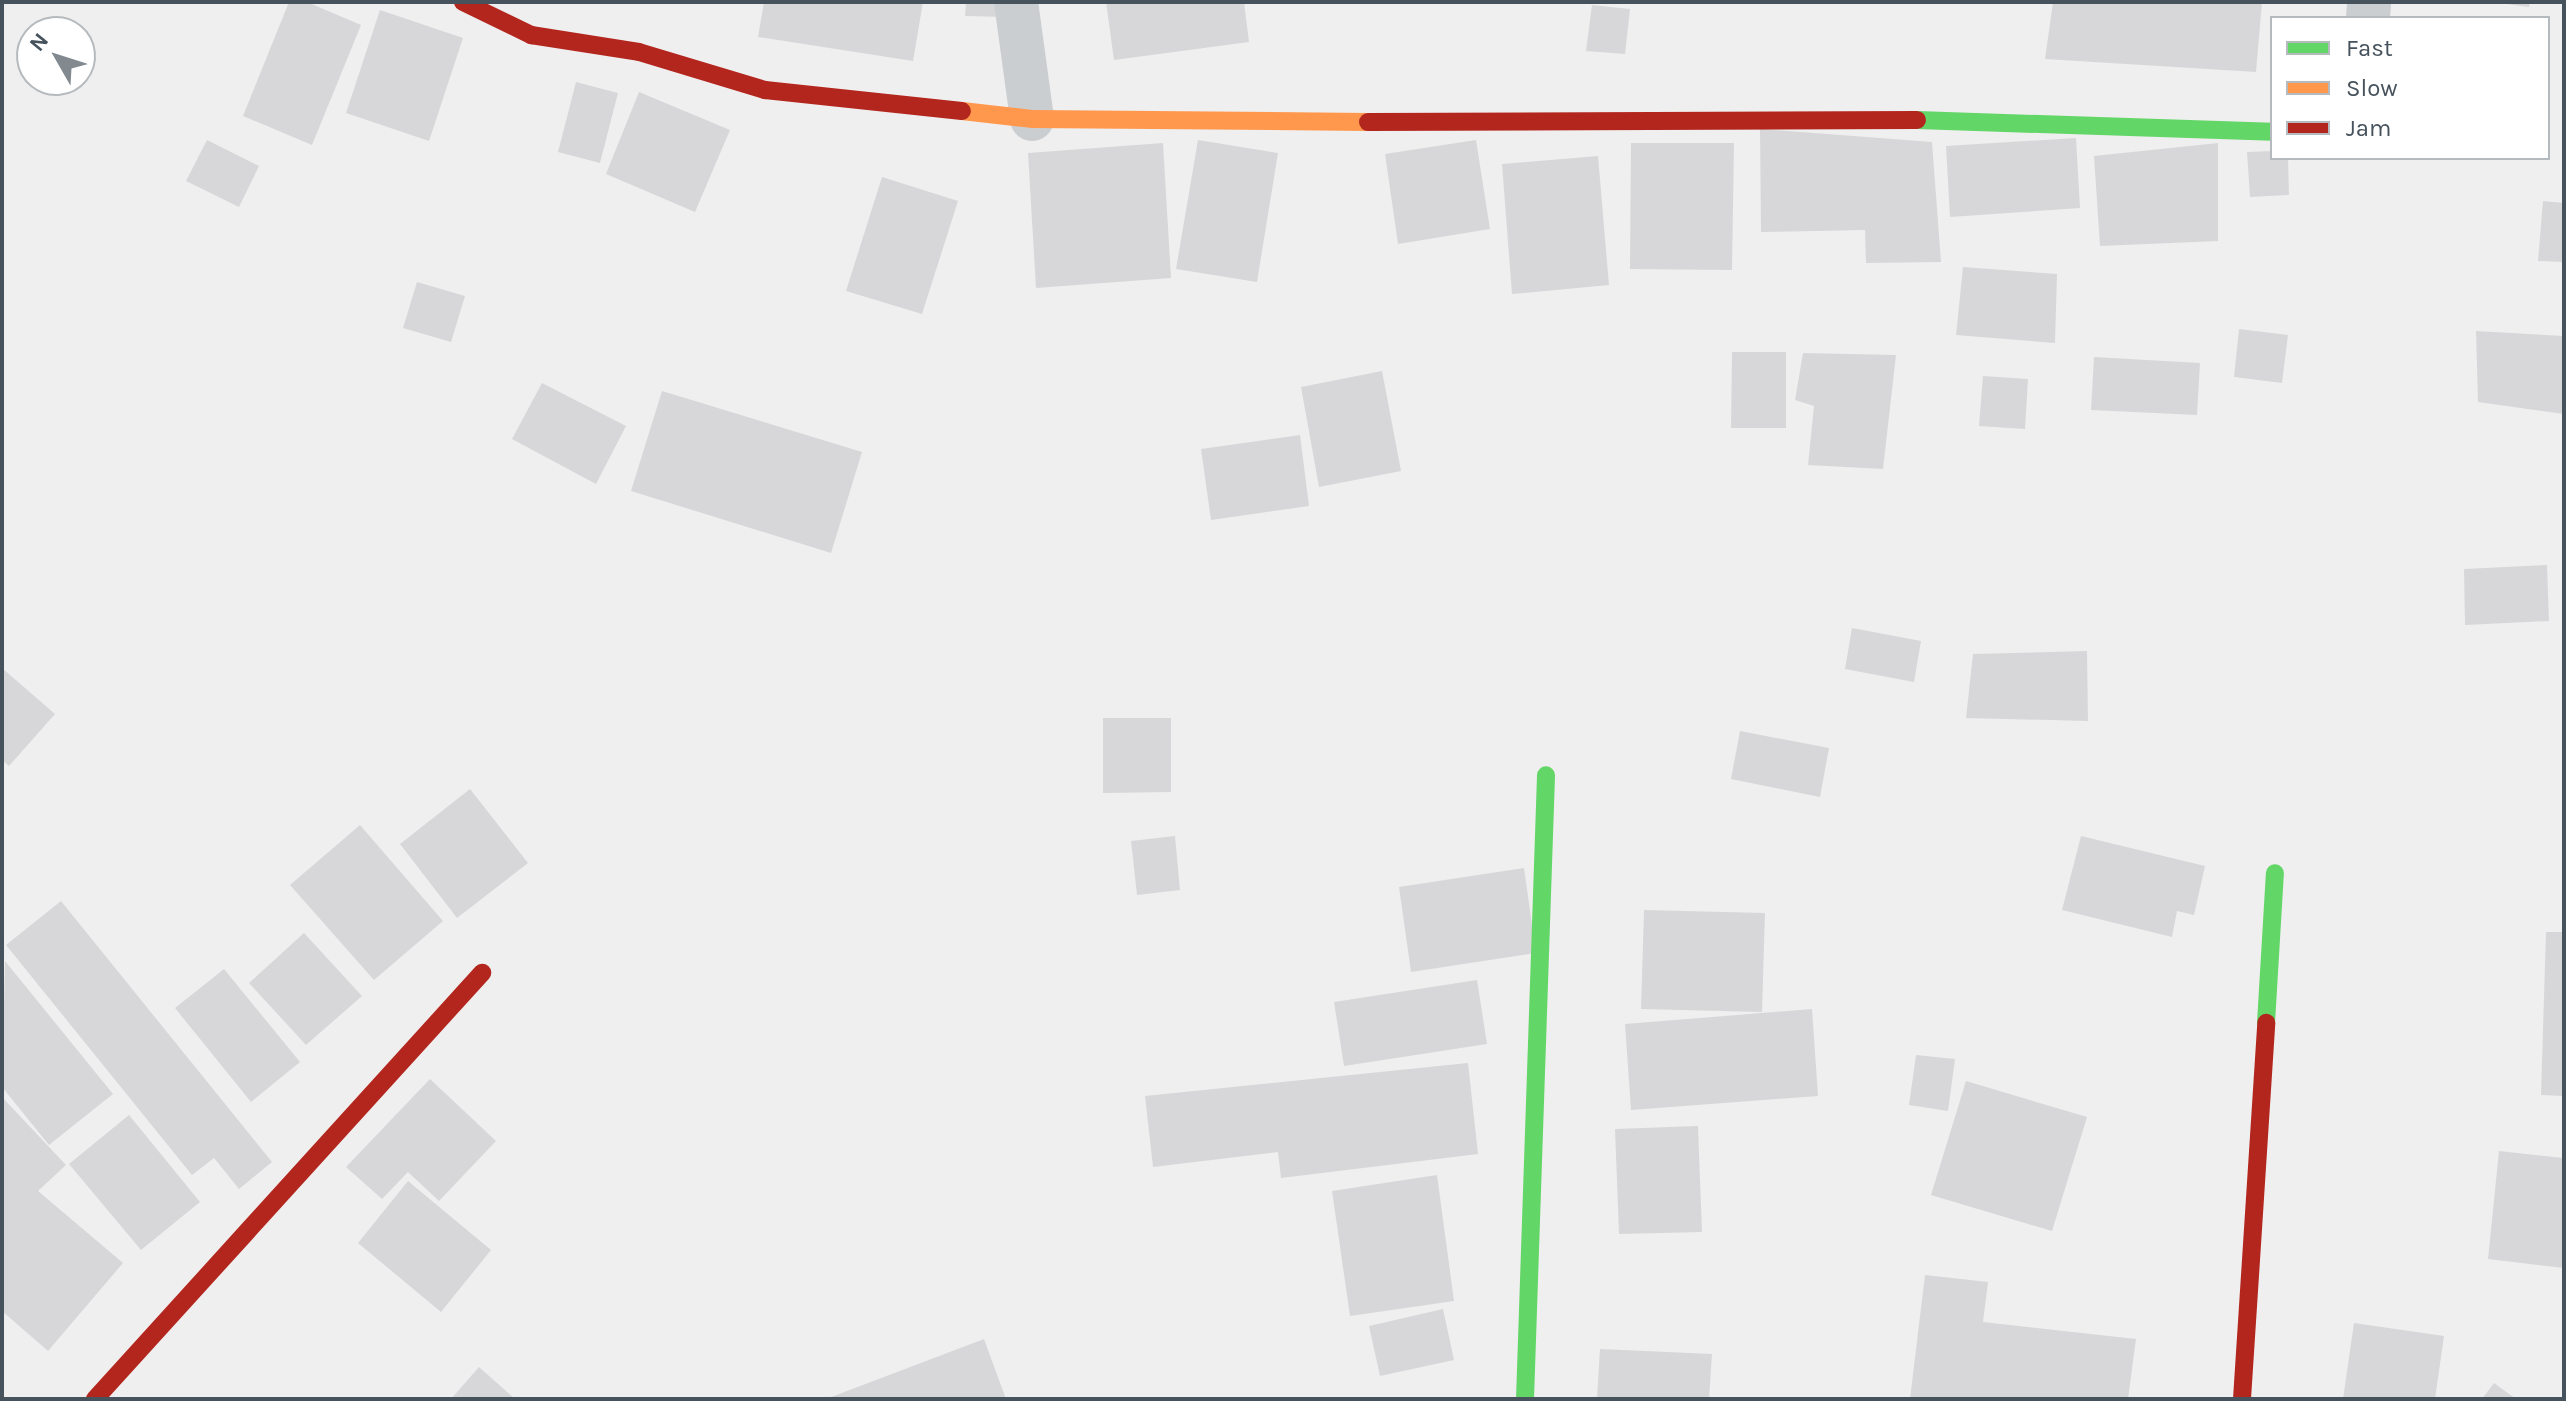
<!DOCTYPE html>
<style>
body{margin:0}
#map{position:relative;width:2566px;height:1401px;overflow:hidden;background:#f0efef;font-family:Karla,sans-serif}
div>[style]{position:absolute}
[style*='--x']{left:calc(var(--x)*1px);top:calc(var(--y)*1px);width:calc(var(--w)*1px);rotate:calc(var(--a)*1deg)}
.building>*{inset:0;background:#d7d7d9}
.street>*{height:44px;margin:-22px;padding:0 22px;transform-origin:22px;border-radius:22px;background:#cbced0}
.fast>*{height:18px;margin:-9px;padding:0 9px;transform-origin:9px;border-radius:9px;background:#63d668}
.slow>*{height:18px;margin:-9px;padding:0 9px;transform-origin:9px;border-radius:9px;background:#ff974d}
.jam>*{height:18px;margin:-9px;padding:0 9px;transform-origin:9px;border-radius:9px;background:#b3261e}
span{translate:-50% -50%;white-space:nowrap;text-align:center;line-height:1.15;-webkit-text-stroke:6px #fff;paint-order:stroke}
.frame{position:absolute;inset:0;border:4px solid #46525c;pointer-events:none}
.legend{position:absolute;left:2270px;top:16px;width:280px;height:144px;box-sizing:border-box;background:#fff;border:2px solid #b5babe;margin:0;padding:10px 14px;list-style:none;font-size:24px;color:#46525c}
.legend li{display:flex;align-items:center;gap:16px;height:40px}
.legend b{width:40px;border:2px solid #b5babe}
.north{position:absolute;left:16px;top:16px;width:80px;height:80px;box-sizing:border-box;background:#fff;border:2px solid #b5babe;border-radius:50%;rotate:309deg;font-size:22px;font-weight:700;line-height:32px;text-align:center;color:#46525c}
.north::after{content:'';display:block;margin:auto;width:28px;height:36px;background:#82898f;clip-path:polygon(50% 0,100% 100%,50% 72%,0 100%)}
</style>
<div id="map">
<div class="building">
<div style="clip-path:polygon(289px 2px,307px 2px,361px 25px,312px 145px,243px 116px)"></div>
<div style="clip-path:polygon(764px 2px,923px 2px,913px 61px,758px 37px)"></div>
<div style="clip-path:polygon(966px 2px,1007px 2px,1006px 17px,965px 16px)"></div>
<div style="clip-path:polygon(1106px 2px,1244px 2px,1249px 42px,1114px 60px)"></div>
<div style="clip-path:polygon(2053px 2px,2262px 2px,2256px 72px,2045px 59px)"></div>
<div style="clip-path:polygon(2492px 2px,2530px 2px,2529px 7px)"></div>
<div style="clip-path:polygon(1592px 5px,1630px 9px,1625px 54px,1586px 51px)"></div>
<div style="clip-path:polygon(380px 10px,463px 38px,429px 141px,346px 113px)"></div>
<div style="clip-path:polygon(576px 82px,618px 93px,600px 163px,558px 152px)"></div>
<div style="clip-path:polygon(639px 92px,730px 130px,695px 212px,606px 174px)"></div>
<div style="clip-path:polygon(1760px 129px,1932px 142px,1941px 262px,1866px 263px,1865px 230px,1761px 232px)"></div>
<div style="clip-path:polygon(2076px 138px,2080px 208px,1950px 217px,1946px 146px)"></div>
<div style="clip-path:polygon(207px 140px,259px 166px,239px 207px,186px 181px)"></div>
<div style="clip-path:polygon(1198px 140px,1278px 153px,1257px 282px,1176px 269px)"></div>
<div style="clip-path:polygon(1476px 140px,1490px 229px,1398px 244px,1385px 154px)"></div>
<div style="clip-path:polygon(1163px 143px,1171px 278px,1036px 288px,1028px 153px)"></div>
<div style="clip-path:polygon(1631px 143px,1734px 143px,1732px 270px,1630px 269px)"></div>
<div style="clip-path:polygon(2218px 143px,2218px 241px,2100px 246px,2094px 156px)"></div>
<div style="clip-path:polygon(2272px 151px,2272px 158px,2288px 158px,2289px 195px,2250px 197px,2247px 152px)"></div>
<div style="clip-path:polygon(1598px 156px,1609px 285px,1512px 294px,1502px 164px)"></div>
<div style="clip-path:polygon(882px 177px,958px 201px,922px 314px,846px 291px)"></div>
<div style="clip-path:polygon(2543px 201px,2564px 203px,2564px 262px,2538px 261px)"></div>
<div style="clip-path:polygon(1963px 267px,2057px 274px,2055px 343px,1956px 335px)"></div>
<div style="clip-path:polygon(417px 282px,465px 296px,451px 342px,403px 328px)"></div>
<div style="clip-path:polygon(2239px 329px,2288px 335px,2282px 383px,2234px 377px)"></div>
<div style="clip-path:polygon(2476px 331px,2564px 336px,2564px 414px,2478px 402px)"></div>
<div style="clip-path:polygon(1732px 352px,1786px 352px,1786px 428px,1731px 428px)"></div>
<div style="clip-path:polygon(1803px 353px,1896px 355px,1883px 469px,1808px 465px,1814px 406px,1795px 400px)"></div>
<div style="clip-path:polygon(2094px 357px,2200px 363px,2197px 415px,2091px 410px)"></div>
<div style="clip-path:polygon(1382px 371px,1401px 471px,1319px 487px,1301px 387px)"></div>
<div style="clip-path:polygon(1983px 376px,2028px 379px,2025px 429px,1979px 426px)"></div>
<div style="clip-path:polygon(542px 383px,626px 426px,596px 484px,512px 439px)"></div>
<div style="clip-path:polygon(662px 391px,862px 452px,831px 553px,631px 491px)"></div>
<div style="clip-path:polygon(1300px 435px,1309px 506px,1211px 520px,1201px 449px)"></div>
<div style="clip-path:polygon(2547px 565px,2549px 621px,2465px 625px,2464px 569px)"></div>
<div style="clip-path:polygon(1852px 628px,1921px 641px,1914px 682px,1845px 669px)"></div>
<div style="clip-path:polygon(2087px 651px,2088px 721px,1966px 718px,1973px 654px)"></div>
<div style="clip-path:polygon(2px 668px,55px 714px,9px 766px,2px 760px)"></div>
<div style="clip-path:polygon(1103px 718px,1171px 718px,1171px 792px,1103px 793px)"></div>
<div style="clip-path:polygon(1740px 731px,1829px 748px,1820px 797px,1731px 779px)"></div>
<div style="clip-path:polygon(470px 789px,528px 863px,457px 918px,400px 844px)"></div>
<div style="clip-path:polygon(360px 825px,443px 921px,374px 980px,290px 885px)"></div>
<div style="clip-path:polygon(1175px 836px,1180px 890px,1137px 895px,1131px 841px)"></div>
<div style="clip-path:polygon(2081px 836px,2205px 866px,2194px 915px,2177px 911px,2172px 937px,2062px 910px)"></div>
<div style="clip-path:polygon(1524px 868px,1536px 953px,1411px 972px,1399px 887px)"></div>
<div style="clip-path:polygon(61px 901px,272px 1162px,239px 1189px,214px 1158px,192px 1175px,6px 945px)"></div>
<div style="clip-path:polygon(1644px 910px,1765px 913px,1762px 1012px,1641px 1009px)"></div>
<div style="clip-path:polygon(2546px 932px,2564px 932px,2564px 1096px,2541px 1095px)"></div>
<div style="clip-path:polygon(304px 933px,362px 996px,306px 1045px,249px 983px)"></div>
<div style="clip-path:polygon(5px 961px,113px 1094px,49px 1145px,2px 1087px)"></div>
<div style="clip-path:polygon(224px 969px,300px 1062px,251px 1102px,175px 1008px)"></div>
<div style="clip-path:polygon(1477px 980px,1487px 1044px,1344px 1066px,1334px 1002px)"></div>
<div style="clip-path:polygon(1812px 1009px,1818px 1096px,1631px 1110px,1625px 1024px)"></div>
<div style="clip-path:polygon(1916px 1055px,1955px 1059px,1948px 1111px,1909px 1105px)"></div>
<div style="clip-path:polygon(1468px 1063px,1478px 1154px,1281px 1178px,1278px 1152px,1153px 1167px,1145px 1096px)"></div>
<div style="clip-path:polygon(430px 1079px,496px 1141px,439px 1201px,408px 1172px,382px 1199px,346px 1167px)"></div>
<div style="clip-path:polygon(1966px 1081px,2087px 1117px,2052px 1231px,1931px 1195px)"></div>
<div style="clip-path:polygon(2px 1097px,66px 1165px,38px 1191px,123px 1263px,48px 1351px,2px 1311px)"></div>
<div style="clip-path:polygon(129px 1115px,200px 1202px,141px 1250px,69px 1164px)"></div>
<div style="clip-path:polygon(1698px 1126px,1702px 1232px,1619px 1234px,1615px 1129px)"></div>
<div style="clip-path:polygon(2499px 1151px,2564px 1158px,2564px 1268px,2488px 1259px)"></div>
<div style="clip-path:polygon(1437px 1175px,1454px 1301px,1350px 1316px,1332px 1191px)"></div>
<div style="clip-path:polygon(408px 1181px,491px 1250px,441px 1312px,358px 1243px)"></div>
<div style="clip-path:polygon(1925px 1275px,1988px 1282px,1983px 1322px,2136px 1339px,2128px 1399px,1910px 1399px)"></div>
<div style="clip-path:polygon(1443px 1309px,1454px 1360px,1380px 1376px,1369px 1326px)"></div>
<div style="clip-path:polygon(2354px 1323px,2444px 1336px,2435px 1399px,2343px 1399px)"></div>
<div style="clip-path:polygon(984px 1339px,1006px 1399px,826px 1399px)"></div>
<div style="clip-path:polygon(1600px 1349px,1712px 1354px,1709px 1399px,1597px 1399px)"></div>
<div style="clip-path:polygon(479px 1367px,515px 1399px,451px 1399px)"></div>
<div style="clip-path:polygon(2494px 1383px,2516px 1399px,2482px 1399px)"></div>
</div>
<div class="street">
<div style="--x:1016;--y:2;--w:118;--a:82.2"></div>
<div style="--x:2368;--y:18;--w:16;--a:-86"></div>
</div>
<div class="fast">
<div style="--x:1917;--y:120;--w:355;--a:1.9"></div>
<div style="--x:2266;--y:1023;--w:150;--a:-86.6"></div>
<div style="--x:1525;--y:1399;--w:624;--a:-88.07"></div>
</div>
<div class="slow">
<div style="--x:962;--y:111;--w:70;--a:6.5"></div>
<div style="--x:1032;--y:119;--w:336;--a:0.5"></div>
</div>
<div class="jam">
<div style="--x:463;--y:2;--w:76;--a:25.9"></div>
<div style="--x:531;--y:35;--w:109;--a:8.9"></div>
<div style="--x:639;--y:52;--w:132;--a:16.8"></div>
<div style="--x:765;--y:90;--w:198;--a:6.1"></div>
<div style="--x:1368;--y:122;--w:549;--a:-0.21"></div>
<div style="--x:95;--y:1399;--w:576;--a:-47.75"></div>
<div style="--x:2242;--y:1399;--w:377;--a:-86.3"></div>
</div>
<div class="frame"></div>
<ul class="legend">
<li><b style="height:10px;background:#63d668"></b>Fast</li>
<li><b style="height:10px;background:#ff974d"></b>Slow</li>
<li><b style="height:10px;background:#b3261e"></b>Jam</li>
</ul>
<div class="north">N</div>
</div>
